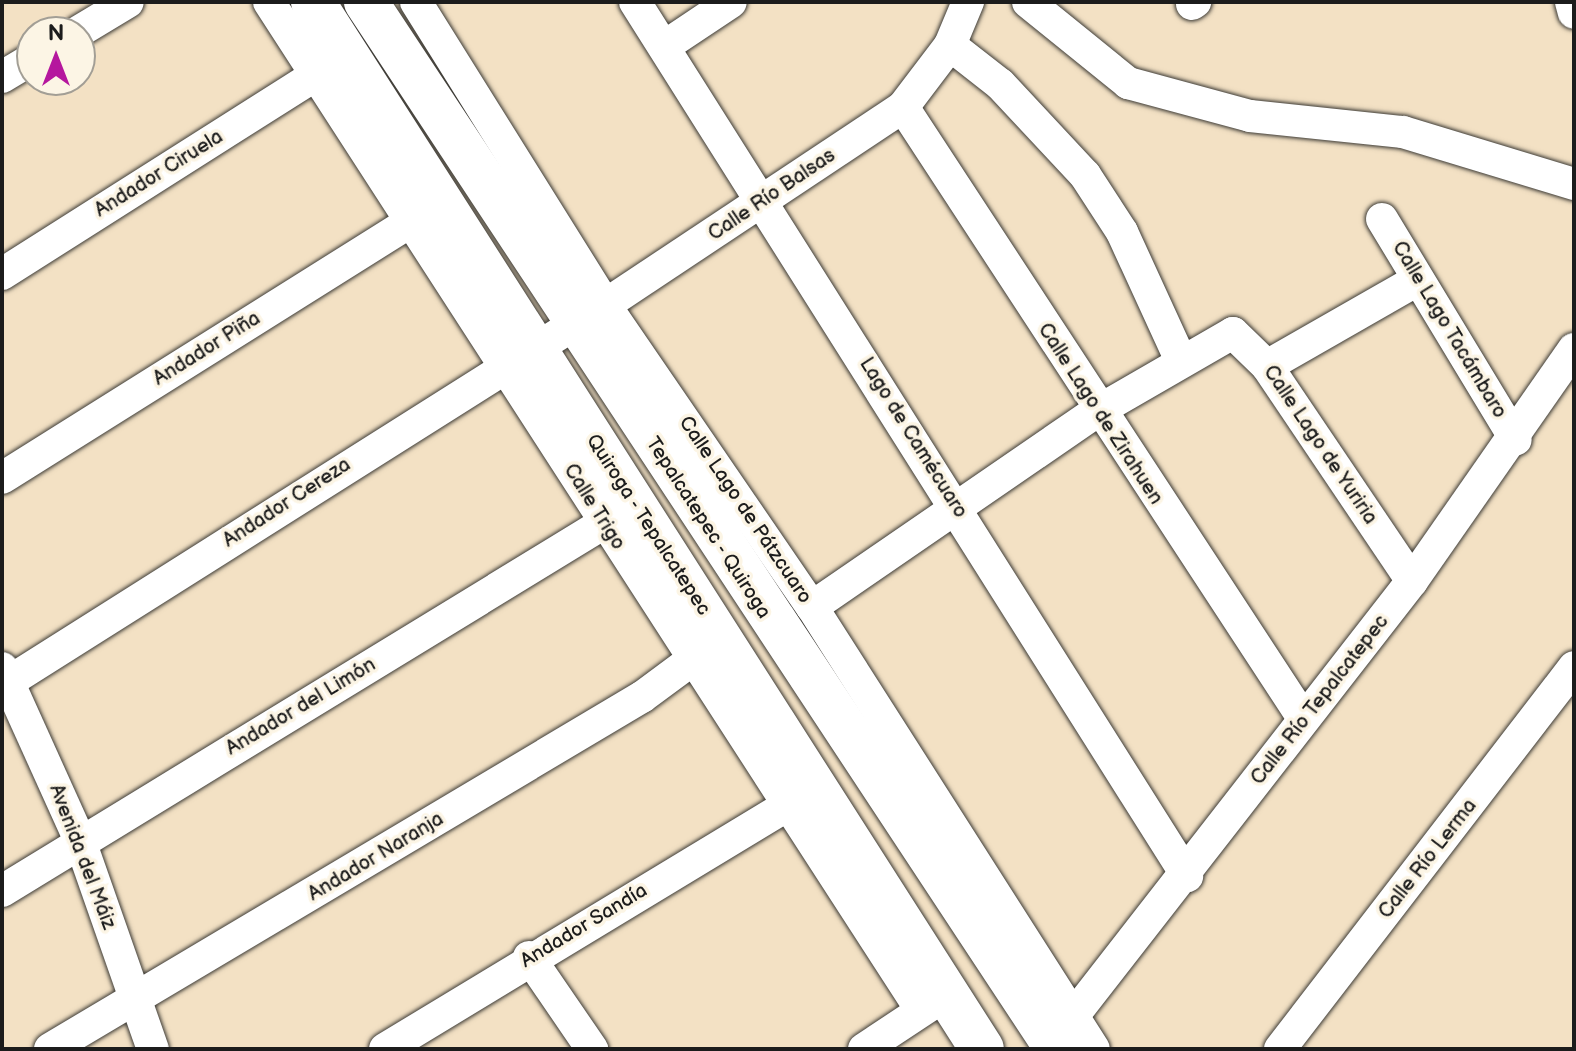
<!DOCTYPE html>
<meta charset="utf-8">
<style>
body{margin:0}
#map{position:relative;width:1576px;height:1051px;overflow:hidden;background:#f3e1c4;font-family:"Balsamiq Sans",sans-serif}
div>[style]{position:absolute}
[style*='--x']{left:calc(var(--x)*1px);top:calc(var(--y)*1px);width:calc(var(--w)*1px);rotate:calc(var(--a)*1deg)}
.roads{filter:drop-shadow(0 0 2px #3c3a35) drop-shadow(0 0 2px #3c3a35)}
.minor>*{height:32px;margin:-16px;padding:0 16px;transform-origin:16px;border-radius:16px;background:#fff}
.primary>*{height:44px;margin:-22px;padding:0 22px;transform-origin:22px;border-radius:22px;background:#fff}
span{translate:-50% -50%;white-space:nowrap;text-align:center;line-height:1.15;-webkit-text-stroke:7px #fcf5e5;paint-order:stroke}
.street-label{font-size:20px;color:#1c1c1c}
.frame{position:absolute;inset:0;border:4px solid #1c1c1c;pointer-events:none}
.north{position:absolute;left:16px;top:16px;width:80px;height:80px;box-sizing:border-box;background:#fcf5e5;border:2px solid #a29e95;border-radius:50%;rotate:0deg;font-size:22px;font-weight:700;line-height:32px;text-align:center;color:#1c1c1c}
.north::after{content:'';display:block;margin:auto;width:28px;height:36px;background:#b5179e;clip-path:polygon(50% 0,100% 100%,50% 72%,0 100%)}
</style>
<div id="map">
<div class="roads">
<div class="minor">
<div style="--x:269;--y:2;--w:1200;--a:57.1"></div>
<div style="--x:416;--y:2;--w:357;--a:58"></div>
<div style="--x:605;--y:305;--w:366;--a:55.6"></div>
<div style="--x:812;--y:607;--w:524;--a:57.46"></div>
<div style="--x:635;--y:2;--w:1034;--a:57.72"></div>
<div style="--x:1028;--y:2;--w:129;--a:39"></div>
<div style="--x:1128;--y:83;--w:126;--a:15.1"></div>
<div style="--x:1250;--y:116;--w:154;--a:6"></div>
<div style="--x:1403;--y:132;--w:179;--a:16.9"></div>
<div style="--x:1571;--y:2;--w:11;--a:75"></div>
<div style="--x:1192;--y:4;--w:4;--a:-34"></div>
<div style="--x:78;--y:32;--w:58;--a:-31"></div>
<div style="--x:950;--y:45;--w:63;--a:38"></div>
<div style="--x:1000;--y:84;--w:125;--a:47"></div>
<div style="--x:1085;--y:175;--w:68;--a:57"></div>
<div style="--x:1122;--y:232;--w:142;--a:65.4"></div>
<div style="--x:665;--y:46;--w:79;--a:-33.7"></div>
<div style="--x:2;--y:77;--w:35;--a:-31"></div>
<div style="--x:903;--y:107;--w:730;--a:56.79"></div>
<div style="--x:1382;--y:219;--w:258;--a:58.8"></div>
<div style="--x:2;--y:274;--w:373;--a:-32.4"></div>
<div style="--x:1267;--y:366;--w:173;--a:-29.8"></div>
<div style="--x:2;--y:478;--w:484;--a:-32.1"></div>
<div style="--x:812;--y:607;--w:345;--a:-34.5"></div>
<div style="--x:1096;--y:412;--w:158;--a:-30"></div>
<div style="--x:1233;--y:333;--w:47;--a:44.1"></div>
<div style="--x:1267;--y:366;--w:259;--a:56"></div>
<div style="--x:2;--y:668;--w:190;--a:65.7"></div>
<div style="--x:80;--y:841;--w:220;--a:70.7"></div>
<div style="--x:2;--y:686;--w:713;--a:-32.29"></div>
<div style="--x:605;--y:305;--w:358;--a:-33.6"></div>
<div style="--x:903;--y:107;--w:78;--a:-52.8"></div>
<div style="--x:950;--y:45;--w:47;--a:-67.3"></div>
<div style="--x:2;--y:891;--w:702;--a:-31.43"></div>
<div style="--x:529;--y:957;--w:112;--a:55.6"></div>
<div style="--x:1060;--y:1033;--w:573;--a:-52.09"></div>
<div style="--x:1412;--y:581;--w:283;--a:-55.1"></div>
<div style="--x:50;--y:1049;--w:689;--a:-30.74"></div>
<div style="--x:642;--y:697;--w:67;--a:-36.5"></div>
<div style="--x:385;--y:1049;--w:468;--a:-31.2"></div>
<div style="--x:864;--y:1049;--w:89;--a:-33.5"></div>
<div style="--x:1280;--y:1049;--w:482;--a:-52.4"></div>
</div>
<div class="primary">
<div style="--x:313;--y:2;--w:1242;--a:57.42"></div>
<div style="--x:366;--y:2;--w:1254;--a:56.58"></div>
</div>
</div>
<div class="street-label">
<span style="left:159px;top:174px;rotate:-32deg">Andador Ciruela</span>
<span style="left:772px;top:195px;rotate:-34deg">Calle Río Balsas</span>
<span style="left:1449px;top:330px;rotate:59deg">Calle Lago Tacámbaro</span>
<span style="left:207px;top:349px;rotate:-32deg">Andador Piña</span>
<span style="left:1100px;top:414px;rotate:57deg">Calle Lago de Zirahuen</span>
<span style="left:913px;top:438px;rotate:58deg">Lago de Camécuaro</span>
<span style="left:1320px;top:445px;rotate:56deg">Calle Lago de Yuriria</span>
<span style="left:287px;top:503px;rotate:-33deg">Andador Cereza</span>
<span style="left:594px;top:507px;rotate:58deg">Calle Trigo</span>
<span style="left:745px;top:510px;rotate:56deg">Calle Lago de Pátzcuaro</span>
<span style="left:648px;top:525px;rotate:57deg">Quiroga - Tepalcatepec</span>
<span style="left:708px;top:528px;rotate:57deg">Tepalcatepec - Quiroga</span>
<span style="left:1320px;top:700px;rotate:-52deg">Calle Río Tepalcatepec</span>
<span style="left:301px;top:707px;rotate:-31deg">Andador del Limón</span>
<span style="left:82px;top:857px;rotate:69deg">Avenida del Máiz</span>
<span style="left:376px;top:857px;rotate:-31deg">Andador Naranja</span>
<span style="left:1428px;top:859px;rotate:-52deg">Calle Río Lerma</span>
<span style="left:584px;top:926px;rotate:-31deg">Andador Sandía</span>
</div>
<div class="frame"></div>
<div class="north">N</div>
</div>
